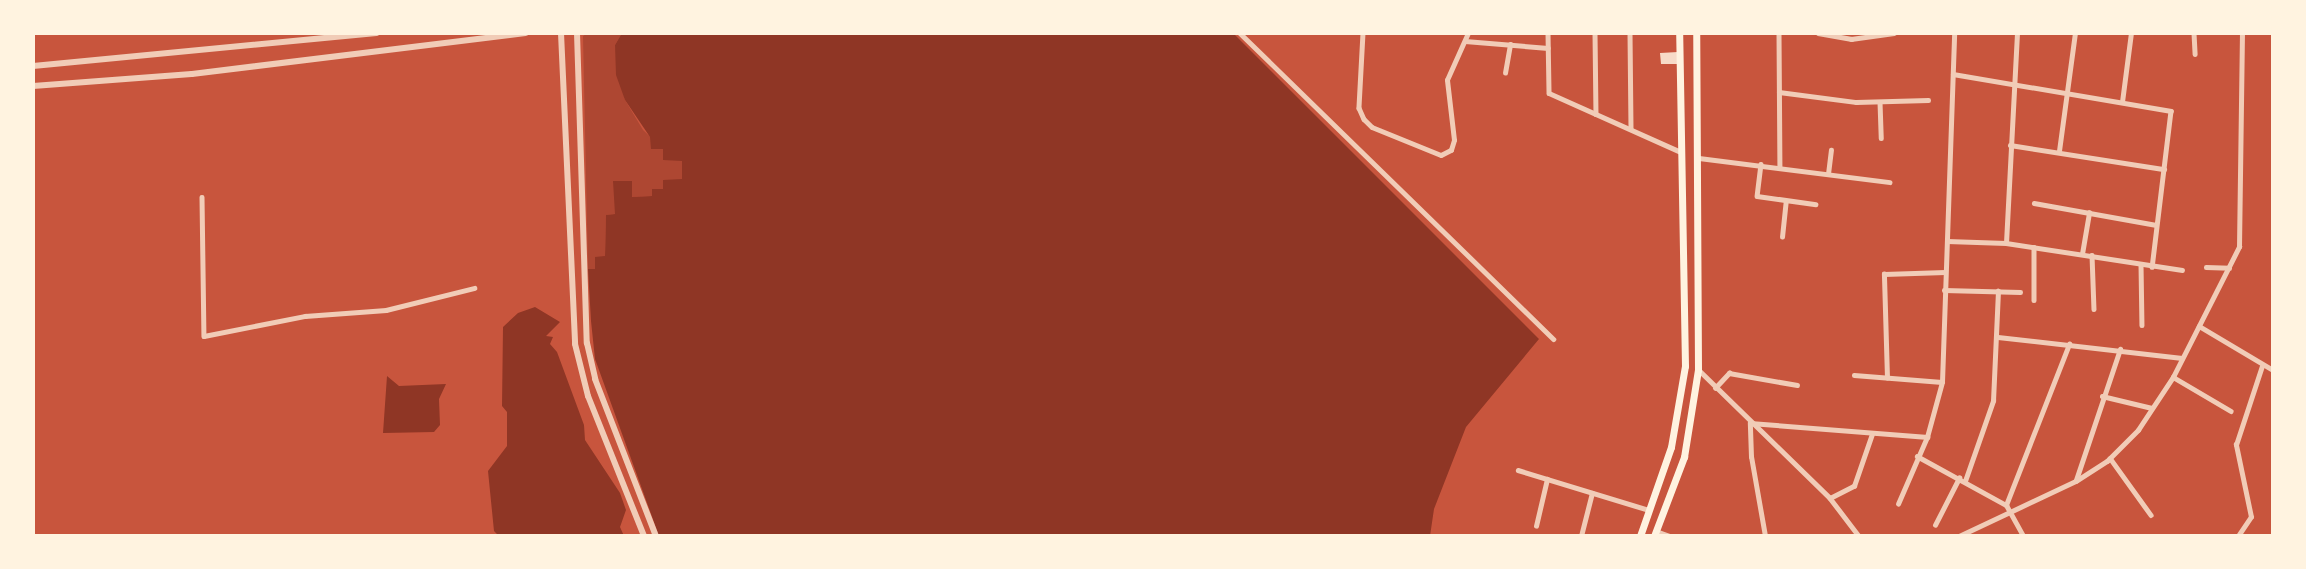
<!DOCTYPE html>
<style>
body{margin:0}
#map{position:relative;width:2306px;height:569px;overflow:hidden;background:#c8553d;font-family:"DejaVu Sans",sans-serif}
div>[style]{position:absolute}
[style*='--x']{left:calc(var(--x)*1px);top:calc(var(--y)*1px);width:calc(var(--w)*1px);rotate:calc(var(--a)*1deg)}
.green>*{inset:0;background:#ae4732}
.water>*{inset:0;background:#8f3625}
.building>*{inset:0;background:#f7dbc8}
.minor>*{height:4.5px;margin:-2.25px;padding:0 2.25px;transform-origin:2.25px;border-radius:2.25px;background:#f1ccb7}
.tertiary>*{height:6px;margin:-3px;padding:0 3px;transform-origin:3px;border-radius:3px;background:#f1ccb7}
.secondary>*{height:7px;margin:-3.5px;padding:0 3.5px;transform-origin:3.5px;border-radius:3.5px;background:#fff3e0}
span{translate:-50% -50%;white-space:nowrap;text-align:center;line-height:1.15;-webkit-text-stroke:5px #fff3e0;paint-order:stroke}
.frame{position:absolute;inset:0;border:35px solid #fff3e0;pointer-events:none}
</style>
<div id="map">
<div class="green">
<div style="clip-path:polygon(588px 33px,622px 33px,615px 45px,625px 100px,643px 130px,663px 149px,663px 160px,682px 160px,682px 180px,653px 196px,631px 197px,615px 214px,606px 215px,605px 256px,595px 269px,588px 269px,583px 36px)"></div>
</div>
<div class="water">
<div style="clip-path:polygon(622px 33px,1233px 33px,1539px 339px,1466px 427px,1434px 509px,1430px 536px,659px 536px,595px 359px,591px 321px,588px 269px,595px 269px,595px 257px,605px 256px,606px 215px,615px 214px,613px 181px,632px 181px,632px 197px,652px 196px,652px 189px,663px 189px,663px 180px,682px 179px,682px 161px,663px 160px,663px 149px,651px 149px,650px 137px,625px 100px,616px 75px,615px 45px)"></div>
<div style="clip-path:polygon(535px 307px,560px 322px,546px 336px,553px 337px,550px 344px,557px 352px,584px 425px,585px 440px,620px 493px,626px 510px,620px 527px,624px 536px,499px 536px,494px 531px,488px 471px,507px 446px,507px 412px,502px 406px,503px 327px,518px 313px)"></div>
<div style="clip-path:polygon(387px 376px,399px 386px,446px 384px,439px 399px,440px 425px,434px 432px,383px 433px)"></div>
</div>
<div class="building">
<div style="clip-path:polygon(1678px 52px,1679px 64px,1661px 64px,1660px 53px)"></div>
</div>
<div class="minor">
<div style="--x:1240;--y:33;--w:438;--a:44.3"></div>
<div style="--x:1363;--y:33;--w:75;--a:93.1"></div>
<div style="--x:1359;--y:108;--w:12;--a:66"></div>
<div style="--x:1364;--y:119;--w:11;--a:45"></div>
<div style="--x:1372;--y:127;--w:74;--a:22.1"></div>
<div style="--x:1441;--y:155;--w:11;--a:-27"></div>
<div style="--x:1451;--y:150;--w:10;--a:-73"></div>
<div style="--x:1454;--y:140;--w:60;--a:-96.7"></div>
<div style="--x:1447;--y:80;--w:51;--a:-65.9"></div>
<div style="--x:1548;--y:33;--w:60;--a:89"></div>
<div style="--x:1549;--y:93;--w:145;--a:24.1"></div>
<div style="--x:1595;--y:33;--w:81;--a:89.3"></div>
<div style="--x:1630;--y:33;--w:95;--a:89.4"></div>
<div style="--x:1779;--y:33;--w:133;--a:89.6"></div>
<div style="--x:1818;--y:33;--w:34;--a:10"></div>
<div style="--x:1851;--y:39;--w:43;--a:-7.9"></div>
<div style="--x:2194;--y:33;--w:21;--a:87"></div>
<div style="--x:1465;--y:41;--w:83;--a:4.8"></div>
<div style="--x:1505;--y:73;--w:29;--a:-80"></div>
<div style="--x:1953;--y:74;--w:221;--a:9.6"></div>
<div style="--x:2171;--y:111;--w:157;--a:96.9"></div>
<div style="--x:1779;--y:92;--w:78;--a:7.4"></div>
<div style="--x:1856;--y:102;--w:72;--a:-1.6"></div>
<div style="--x:1880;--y:102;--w:36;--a:88"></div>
<div style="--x:2122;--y:102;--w:70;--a:-82.6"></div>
<div style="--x:2010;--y:145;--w:156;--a:8.9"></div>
<div style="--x:2059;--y:151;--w:119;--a:-82.3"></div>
<div style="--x:1699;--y:158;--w:192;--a:7.2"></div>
<div style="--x:1761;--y:164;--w:32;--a:97"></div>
<div style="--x:1757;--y:196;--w:59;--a:7.9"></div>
<div style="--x:1828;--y:174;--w:24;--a:-83"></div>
<div style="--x:202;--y:197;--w:139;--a:89.2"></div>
<div style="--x:204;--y:336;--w:103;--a:-11.2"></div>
<div style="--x:305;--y:316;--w:81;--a:-4.2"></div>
<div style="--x:386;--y:310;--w:91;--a:-14"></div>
<div style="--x:2034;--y:203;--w:124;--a:10.2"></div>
<div style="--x:1782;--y:237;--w:36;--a:-84"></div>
<div style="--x:1947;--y:241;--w:59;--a:1.9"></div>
<div style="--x:2006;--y:243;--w:178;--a:8.7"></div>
<div style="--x:2006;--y:243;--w:210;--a:-87"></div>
<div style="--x:2034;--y:247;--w:53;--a:90"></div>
<div style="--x:2082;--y:254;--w:42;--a:-80.3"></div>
<div style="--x:2092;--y:255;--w:54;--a:87.9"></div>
<div style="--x:2141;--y:264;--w:61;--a:89.1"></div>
<div style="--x:2206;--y:267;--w:23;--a:2"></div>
<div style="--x:1944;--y:290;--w:76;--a:1.5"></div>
<div style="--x:2199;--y:326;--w:86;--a:30.7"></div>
<div style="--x:1998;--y:337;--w:185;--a:6.5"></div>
<div style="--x:1699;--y:370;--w:183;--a:44.3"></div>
<div style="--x:1830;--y:498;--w:48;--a:52.7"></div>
<div style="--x:1854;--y:375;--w:88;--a:4.5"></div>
<div style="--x:2173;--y:377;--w:67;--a:30.4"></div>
<div style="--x:1887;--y:378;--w:104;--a:-91.7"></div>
<div style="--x:1884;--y:274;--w:61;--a:-1.9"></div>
<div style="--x:1715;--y:388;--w:21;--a:-47"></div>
<div style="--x:1729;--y:373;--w:69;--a:10"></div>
<div style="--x:2102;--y:396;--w:51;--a:13.5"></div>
<div style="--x:1917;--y:456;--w:102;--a:28.8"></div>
<div style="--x:2110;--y:458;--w:70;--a:54.3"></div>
<div style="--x:1518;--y:470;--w:137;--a:17"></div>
<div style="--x:2076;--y:480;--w:138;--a:-71.4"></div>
<div style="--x:1965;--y:481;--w:85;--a:-70.7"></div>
<div style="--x:1993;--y:401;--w:110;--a:-87.4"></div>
<div style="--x:1830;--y:498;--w:27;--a:-27"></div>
<div style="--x:1854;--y:486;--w:55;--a:-70.9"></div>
<div style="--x:1898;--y:504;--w:73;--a:-66.6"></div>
<div style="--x:1927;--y:437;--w:57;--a:-74.7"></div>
<div style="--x:1942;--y:382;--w:349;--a:-88"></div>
<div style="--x:1935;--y:525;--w:53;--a:-62.9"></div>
<div style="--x:1536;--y:526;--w:48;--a:-76.8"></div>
<div style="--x:1656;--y:531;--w:15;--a:20"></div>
<div style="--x:1581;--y:536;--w:44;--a:-75.7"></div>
<div style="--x:1765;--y:536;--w:80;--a:-100"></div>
<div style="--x:1751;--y:457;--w:34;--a:-92"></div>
<div style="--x:1750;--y:423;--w:178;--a:4.5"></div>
<div style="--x:1959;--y:536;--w:129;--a:-25.2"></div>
<div style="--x:2076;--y:481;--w:37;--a:-33"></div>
<div style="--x:2107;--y:461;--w:44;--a:-45"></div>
<div style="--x:2138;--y:430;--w:64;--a:-56.6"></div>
<div style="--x:2173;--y:377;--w:146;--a:-63.1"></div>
<div style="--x:2239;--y:247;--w:214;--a:-89.2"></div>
<div style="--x:2023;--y:536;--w:35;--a:-119"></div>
<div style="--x:2006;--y:505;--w:173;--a:-68.6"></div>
<div style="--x:2238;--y:536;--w:23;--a:-56"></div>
<div style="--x:2251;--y:517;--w:74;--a:-101.8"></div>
<div style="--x:2236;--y:445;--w:83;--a:-71.8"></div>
</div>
<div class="tertiary">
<div style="--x:561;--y:33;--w:311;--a:87.4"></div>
<div style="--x:575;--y:344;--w:54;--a:76"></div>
<div style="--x:588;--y:396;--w:151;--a:68.2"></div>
<div style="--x:577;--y:33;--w:310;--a:88.2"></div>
<div style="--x:587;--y:343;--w:37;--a:77"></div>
<div style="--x:595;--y:379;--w:168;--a:68.8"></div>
<div style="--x:33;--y:66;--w:345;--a:-5.5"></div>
<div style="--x:33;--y:86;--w:159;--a:-4.3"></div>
<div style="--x:192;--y:74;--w:336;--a:-7"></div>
</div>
<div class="secondary">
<div style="--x:1640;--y:536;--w:94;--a:-70.8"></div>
<div style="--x:1671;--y:447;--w:82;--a:-80.2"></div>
<div style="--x:1685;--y:366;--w:333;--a:-91"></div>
<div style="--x:1654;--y:536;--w:85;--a:-69.2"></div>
<div style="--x:1684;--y:457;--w:88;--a:-80.9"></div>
<div style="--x:1698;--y:370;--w:337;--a:-90.3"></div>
</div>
<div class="frame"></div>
</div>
